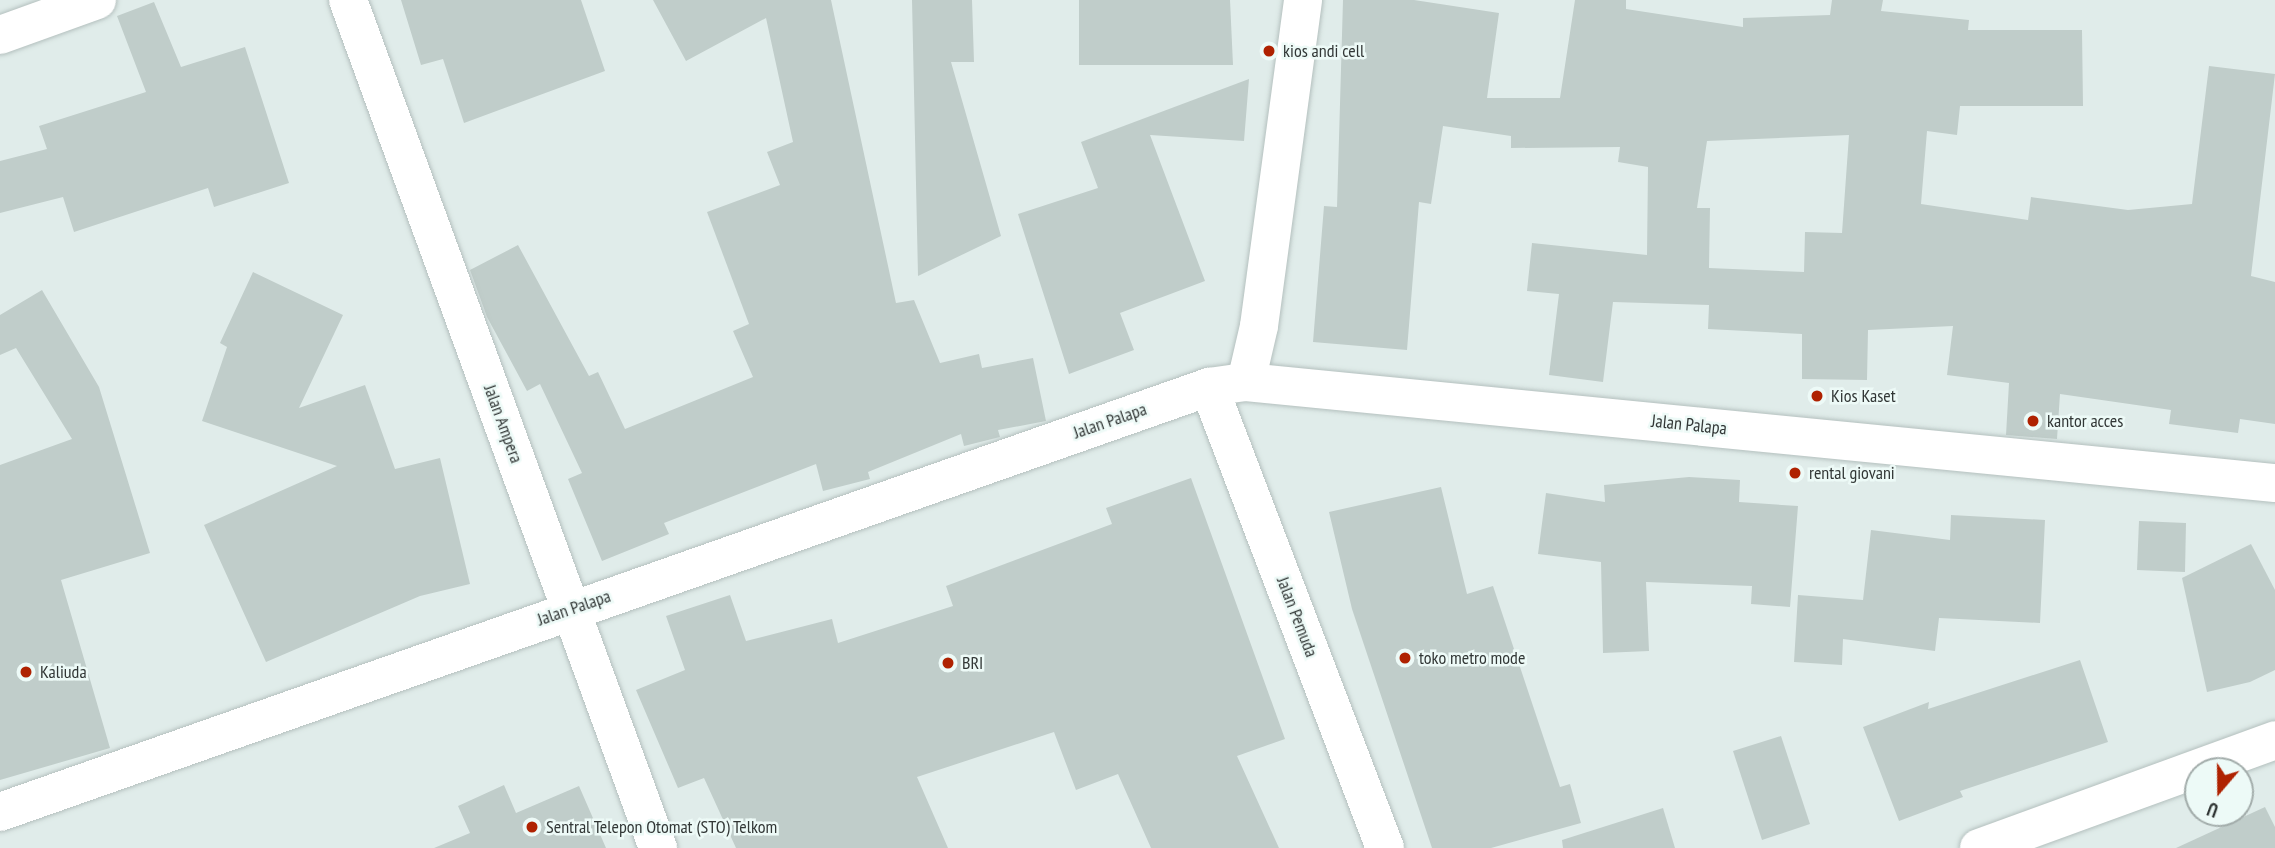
<!DOCTYPE html>
<style>
body{margin:0}
#map{position:relative;width:2275px;height:848px;overflow:hidden;background:#e0ecea;font-family:"PT Sans Narrow",sans-serif}
div>[style]{position:absolute}
[style*='--x']{left:calc(var(--x)*1px);top:calc(var(--y)*1px);width:calc(var(--w)*1px);rotate:calc(var(--a)*1deg)}
.building>*{inset:0;background:#c0cdca}
.roads{filter:drop-shadow(0 0 2px #b4c0be) drop-shadow(0 0 2px #b4c0be)}
.minor>*{height:38px;margin:-19px;padding:0 19px;transform-origin:19px;border-radius:19px;background:#fff}
.dots>*{width:19px;height:19px;translate:-50% -50%;box-sizing:border-box;border:4px solid #edfaf7;border-radius:50%}
span{translate:-50% -50%;white-space:nowrap;text-align:center;line-height:1.15;-webkit-text-stroke:5px #edfaf7;paint-order:stroke}
.poi-label{font-size:18px;color:#323736}
.left{translate:0 -50%;text-align:left}
.street-label{font-size:18px;color:#323736}
.north{position:absolute;left:2184px;top:757px;width:70px;height:70px;box-sizing:border-box;background:#edfaf7;border:2px solid #a2acaa;border-radius:50%;rotate:200deg;font-size:19px;font-weight:700;line-height:28px;text-align:center;color:#323736}
.north::after{content:'';display:block;margin:auto;width:24px;height:32px;background:#af2201;clip-path:polygon(50% 0,100% 100%,50% 72%,0 100%)}
</style>
<div id="map">
<div class="building">
<div style="clip-path:polygon(401px 0,581px 0,605px 71px,464px 123px,443px 59px,421px 65px)"></div>
<div style="clip-path:polygon(653px 0,831px 0,896px 303px,914px 300px,940px 363px,979px 354px,982px 368px,1033px 358px,1046px 421px,998px 430px,1000px 437px,964px 446px,961px 434px,868px 472px,870px 479px,823px 491px,816px 464px,664px 523px,669px 534px,602px 561px,568px 479px,582px 473px,540px 384px,527px 391px,487px 317px,470px 270px,518px 245px,589px 376px,598px 372px,625px 429px,753px 377px,733px 331px,749px 324px,707px 212px,780px 185px,767px 152px,793px 142px,766px 18px,686px 61px)"></div>
<div style="clip-path:polygon(912px 0,972px 0,974px 62px,951px 62px,1001px 236px,918px 276px)"></div>
<div style="clip-path:polygon(1079px 0,1230px 0,1233px 65px,1079px 65px)"></div>
<div style="clip-path:polygon(evenodd,1343px 0,1414px 0,1499px 13px,1487px 98px,1560px 98px,1575px 0,1626px 0,1626px 9px,1743px 27px,1743px 18px,1830px 15px,1832px 0,1883px 0,1881px 11px,1969px 20px,1968px 30px,2082px 30px,2083px 106px,1960px 106px,1957px 135px,1927px 131px,1921px 204px,2028px 220px,2031px 197px,2128px 210px,2192px 204px,2209px 66px,2275px 74px,2251px 276px,2275px 282px,2275px 424px,2240px 419px,2238px 433px,2169px 424px,2171px 410px,2060px 394px,2057px 439px,2006px 435px,2009px 383px,1947px 375px,1953px 326px,1868px 330px,1867px 380px,1802px 379px,1802px 334px,1708px 329px,1709px 305px,1613px 302px,1603px 382px,1549px 375px,1559px 294px,1527px 291px,1532px 243px,1647px 255px,1648px 167px,1618px 162px,1620px 147px,1511px 148px,1511px 136px,1443px 126px,1431px 204px,1419px 202px,1407px 350px,1313px 342px,1324px 206px,1337px 207px,1343px 0,1849px 135px,1842px 233px,1805px 232px,1804px 272px,1709px 268px,1710px 208px,1697px 208px,1707px 141px,1849px 135px)"></div>
<div style="clip-path:polygon(154px 2px,181px 67px,245px 47px,289px 183px,214px 207px,208px 188px,74px 232px,63px 197px,0 213px,0 161px,47px 149px,39px 126px,146px 92px,117px 16px)"></div>
<div style="clip-path:polygon(1249px 79px,1244px 141px,1150px 135px,1205px 281px,1120px 313px,1134px 350px,1069px 374px,1018px 214px,1098px 188px,1081px 142px)"></div>
<div style="clip-path:polygon(253px 272px,343px 315px,299px 408px,365px 385px,395px 469px,440px 458px,470px 584px,420px 596px,266px 662px,204px 525px,337px 466px,202px 421px,227px 347px,220px 343px)"></div>
<div style="clip-path:polygon(42px 290px,99px 387px,150px 553px,61px 580px,110px 748px,0 780px,0 465px,72px 439px,16px 348px,0 355px,0 315px)"></div>
<div style="clip-path:polygon(1689px 477px,1740px 480px,1739px 502px,1798px 506px,1790px 607px,1751px 604px,1752px 586px,1646px 582px,1649px 651px,1603px 653px,1601px 562px,1538px 554px,1546px 493px,1605px 502px,1604px 485px)"></div>
<div style="clip-path:polygon(1191px 478px,1285px 739px,1237px 756px,1279px 848px,1151px 848px,1118px 774px,1076px 790px,1054px 732px,917px 777px,948px 848px,736px 848px,704px 778px,678px 788px,636px 690px,685px 670px,666px 616px,730px 595px,746px 641px,832px 619px,838px 643px,953px 606px,946px 586px,1112px 524px,1106px 508px)"></div>
<div style="clip-path:polygon(1441px 487px,1467px 594px,1493px 586px,1560px 787px,1570px 784px,1581px 823px,1491px 848px,1432px 848px,1352px 609px,1329px 512px)"></div>
<div style="clip-path:polygon(1951px 515px,2045px 520px,2040px 623px,1939px 618px,1935px 651px,1843px 639px,1842px 665px,1794px 662px,1798px 595px,1863px 600px,1871px 530px,1950px 540px)"></div>
<div style="clip-path:polygon(2139px 521px,2186px 523px,2185px 572px,2137px 570px)"></div>
<div style="clip-path:polygon(2251px 544px,2275px 590px,2275px 670px,2250px 682px,2207px 692px,2182px 578px)"></div>
<div style="clip-path:polygon(2080px 660px,2108px 742px,1960px 791px,1963px 797px,1899px 821px,1863px 727px,1929px 702px,1928px 709px)"></div>
<div style="clip-path:polygon(1781px 736px,1810px 824px,1762px 840px,1733px 751px)"></div>
<div style="clip-path:polygon(504px 785px,516px 813px,579px 786px,606px 848px,434px 848px,470px 833px,458px 806px)"></div>
<div style="clip-path:polygon(2265px 807px,2275px 827px,2275px 848px,2176px 848px)"></div>
<div style="clip-path:polygon(1663px 808px,1675px 848px,1563px 848px,1562px 840px)"></div>
</div>
<div class="roads">
<div class="minor">
<div style="--x:348;--y:0;--w:903;--a:69.92"></div>
<div style="--x:0;--y:35;--w:103;--a:-19.8"></div>
<div style="--x:1246;--y:382;--w:57;--a:-76.9"></div>
<div style="--x:1259;--y:326;--w:329;--a:-82.3"></div>
<div style="--x:1209;--y:387;--w:493;--a:69.1"></div>
<div style="--x:0;--y:812;--w:1282;--a:-19.37"></div>
<div style="--x:1209;--y:387;--w:37;--a:-8"></div>
<div style="--x:1246;--y:382;--w:1034;--a:5.61"></div>
<div style="--x:1979;--y:848;--w:315;--a:-20"></div>
</div>
</div>
<div class="dots">
<div style="left:1269px;top:51px;background:#af2201"></div>
<div style="left:1817px;top:396px;background:#af2201"></div>
<div style="left:2033px;top:421px;background:#af2201"></div>
<div style="left:1795px;top:473px;background:#af2201"></div>
<div style="left:1405px;top:658px;background:#af2201"></div>
<div style="left:948px;top:663px;background:#af2201"></div>
<div style="left:26px;top:672px;background:#af2201"></div>
<div style="left:532px;top:827px;background:#af2201"></div>
</div>
<div class="poi-label">
<span class="left" style="left:1283px;top:51px">kios andi cell</span>
<span class="left" style="left:1831px;top:396px">Kios Kaset</span>
<span class="left" style="left:2047px;top:421px">kantor acces</span>
<span class="left" style="left:1809px;top:473px">rental giovani</span>
<span class="left" style="left:1419px;top:658px">toko metro mode</span>
<span class="left" style="left:962px;top:663px">BRI</span>
<span class="left" style="left:40px;top:672px">Kaliuda</span>
<span class="left" style="left:546px;top:827px">Sentral Telepon Otomat (STO) Telkom</span>
</div>
<div class="street-label">
<span style="left:1110px;top:421px;rotate:-19deg">Jalan Palapa</span>
<span style="left:503px;top:424px;rotate:70deg">Jalan Ampera</span>
<span style="left:1689px;top:425px;rotate:6deg">Jalan Palapa</span>
<span style="left:574px;top:608px;rotate:-19deg">Jalan Palapa</span>
<span style="left:1297px;top:617px;rotate:69deg">Jalan Pemuda</span>
</div>
<div class="north">U</div>
</div>
